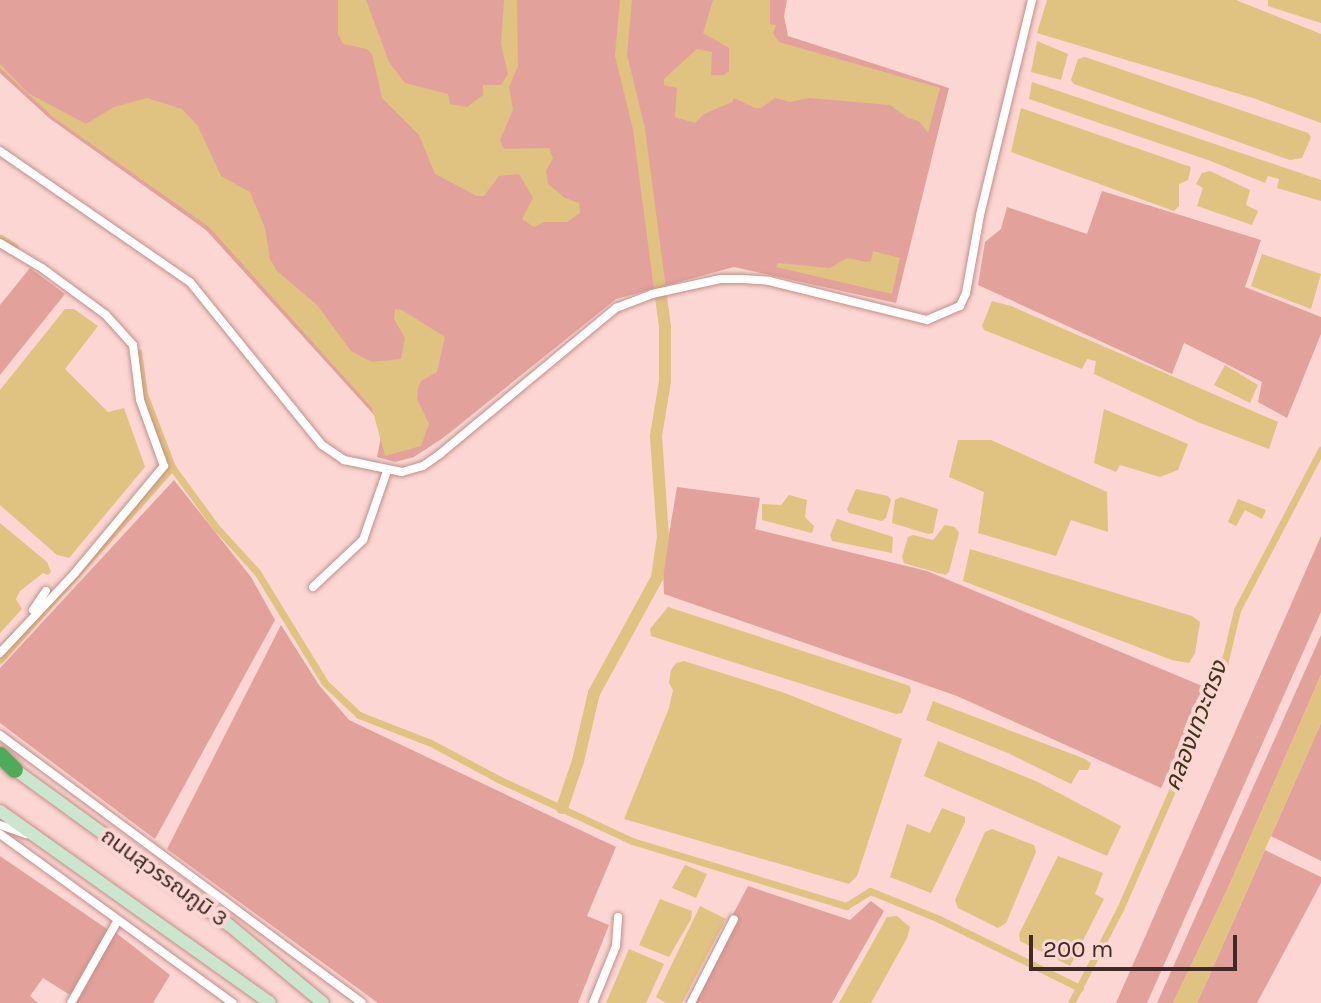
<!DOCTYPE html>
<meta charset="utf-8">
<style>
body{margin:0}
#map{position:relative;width:1321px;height:1003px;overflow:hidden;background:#fbd6d2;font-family:Karla,"Noto Sans Thai",sans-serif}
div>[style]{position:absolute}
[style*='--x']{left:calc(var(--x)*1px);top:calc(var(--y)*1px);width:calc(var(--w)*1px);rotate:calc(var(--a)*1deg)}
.green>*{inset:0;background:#e2a29b}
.water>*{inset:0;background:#e0c281}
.canal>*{height:7px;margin:-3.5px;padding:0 3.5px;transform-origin:3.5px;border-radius:3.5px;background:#e0c281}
.river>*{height:12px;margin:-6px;padding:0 6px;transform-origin:6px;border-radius:6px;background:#e0c281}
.roads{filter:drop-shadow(0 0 2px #c58e88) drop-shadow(0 0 2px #c58e88)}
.minor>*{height:8px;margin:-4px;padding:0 4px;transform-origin:4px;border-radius:4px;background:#fff}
.secondary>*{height:12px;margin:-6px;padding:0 6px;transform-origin:6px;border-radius:6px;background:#cae6ce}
.motorway>*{height:16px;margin:-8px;padding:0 8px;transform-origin:8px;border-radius:8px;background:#4fab5a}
span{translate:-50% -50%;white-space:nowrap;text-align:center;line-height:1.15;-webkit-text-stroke:8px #fbd6d2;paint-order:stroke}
.street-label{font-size:22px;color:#402927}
.water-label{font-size:24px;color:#413416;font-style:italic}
.scale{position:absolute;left:1029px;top:935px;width:208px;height:36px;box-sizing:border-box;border:4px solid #402927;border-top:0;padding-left:10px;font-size:24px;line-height:28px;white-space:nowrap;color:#402927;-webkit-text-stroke:6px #fbd6d2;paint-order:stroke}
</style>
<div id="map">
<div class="green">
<div style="clip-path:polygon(0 0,787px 0,784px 16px,788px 36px,949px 88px,896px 303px,734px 267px,616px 299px,443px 438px,414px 457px,395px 462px,377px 457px,382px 432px,376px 417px,206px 230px,49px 118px,0 73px)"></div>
<div style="clip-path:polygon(1102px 191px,1261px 240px,1245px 287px,1321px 317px,1321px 334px,1287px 418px,1258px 402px,1262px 382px,1184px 343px,1172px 374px,978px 285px,985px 242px,1001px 229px,1007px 207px,1087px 234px)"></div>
<div style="clip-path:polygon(30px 268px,65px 294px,0 375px,0 305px)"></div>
<div style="clip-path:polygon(174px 480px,251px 577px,275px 620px,155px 839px,0 723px,0 668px)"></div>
<div style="clip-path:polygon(677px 487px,760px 498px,755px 529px,927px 571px,1207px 688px,1161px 788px,957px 696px,664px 594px,663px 570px)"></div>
<div style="clip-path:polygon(1321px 536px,1321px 612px,1147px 1003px,1116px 1003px)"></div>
<div style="clip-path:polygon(281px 625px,319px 685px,349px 720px,616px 847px,587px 916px,609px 925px,578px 1003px,378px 1003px,167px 849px)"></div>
<div style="clip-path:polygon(1321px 635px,1321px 675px,1228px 888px,1173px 1003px,1157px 1003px)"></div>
<div style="clip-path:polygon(1321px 723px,1321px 861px,1271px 836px)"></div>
<div style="clip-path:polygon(1265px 850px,1321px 877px,1321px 883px,1257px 1003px,1197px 1003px)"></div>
<div style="clip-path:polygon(0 856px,110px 931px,70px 995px,43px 978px,30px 996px,38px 1003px,0 1003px)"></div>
<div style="clip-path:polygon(748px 886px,850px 920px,871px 901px,884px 911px,832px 1003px,686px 1003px)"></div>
<div style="clip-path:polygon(115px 932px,170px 975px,153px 1003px,72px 1003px)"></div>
</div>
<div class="water">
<div style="clip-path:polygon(338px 0,366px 0,389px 62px,405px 83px,448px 94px,450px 104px,467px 107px,483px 95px,483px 85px,501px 85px,508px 74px,501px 44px,504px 0,517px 0,518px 66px,509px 87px,513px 110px,500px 140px,504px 149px,549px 148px,553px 158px,546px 171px,548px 184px,565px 198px,579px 203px,580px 213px,567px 222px,544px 222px,534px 227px,522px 219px,533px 198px,519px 174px,499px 176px,484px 196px,477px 196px,435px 174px,419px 135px,382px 98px,372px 54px,367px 49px,343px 44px,338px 34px)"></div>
<div style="clip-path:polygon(713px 0,770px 0,770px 24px,776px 25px,773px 33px,779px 42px,940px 88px,928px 133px,919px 121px,908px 118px,890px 105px,809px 98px,790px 102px,775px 98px,761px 108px,755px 108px,734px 98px,732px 102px,704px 114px,695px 123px,675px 117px,677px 88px,664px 85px,664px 79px,697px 49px,712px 52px,711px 75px,724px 75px,729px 71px,729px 48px,703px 33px)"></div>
<div style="clip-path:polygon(1047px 0,1236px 0,1321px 34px,1321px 123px,1256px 99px,1037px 33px)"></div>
<div style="clip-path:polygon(1268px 0,1321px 0,1321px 23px,1268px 6px)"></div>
<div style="clip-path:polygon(1037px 41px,1068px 54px,1061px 80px,1031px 72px)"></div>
<div style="clip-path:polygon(1085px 57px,1308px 133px,1311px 137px,1302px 158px,1290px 160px,1074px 84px,1071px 80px,1078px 59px)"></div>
<div style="clip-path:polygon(0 64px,28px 93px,86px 124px,114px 107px,147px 98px,182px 109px,198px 126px,221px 176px,250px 192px,265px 228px,270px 259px,277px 271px,317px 305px,351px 351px,372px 362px,401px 359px,405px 338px,394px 319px,395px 309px,402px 310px,445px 337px,437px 372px,421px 381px,418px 389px,417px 399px,429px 424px,421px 446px,385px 456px,372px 408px,209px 227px,53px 117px,0 68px)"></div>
<div style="clip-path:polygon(1032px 82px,1321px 180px,1321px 201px,1277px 188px,1279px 179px,1268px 176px,1265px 183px,1208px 160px,1029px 99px)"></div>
<div style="clip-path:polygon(1021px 108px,1191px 167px,1188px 180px,1179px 184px,1179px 206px,1174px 211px,1011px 152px)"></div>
<div style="clip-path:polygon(1210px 171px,1250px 190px,1246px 205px,1258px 211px,1252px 225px,1197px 206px,1203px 188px,1196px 184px,1202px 173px)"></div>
<div style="clip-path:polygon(873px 251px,900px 258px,892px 294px,776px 267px,778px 263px,830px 268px,847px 258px,867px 262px,871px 261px)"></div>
<div style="clip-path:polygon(1262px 254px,1321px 274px,1311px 309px,1251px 286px)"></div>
<div style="clip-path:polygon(992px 301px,1011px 306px,1278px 422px,1269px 449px,1200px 423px,1094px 374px,1096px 361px,1087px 359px,1082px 369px,984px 330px,982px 326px)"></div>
<div style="clip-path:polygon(65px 309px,74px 309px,98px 326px,65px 369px,108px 412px,124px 408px,145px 467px,69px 558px,57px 555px,0 505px,0 390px)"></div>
<div style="clip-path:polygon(1225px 365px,1258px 385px,1250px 403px,1214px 385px)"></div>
<div style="clip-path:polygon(1104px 409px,1188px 444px,1178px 470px,1160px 477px,1120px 465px,1116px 472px,1094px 463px)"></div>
<div style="clip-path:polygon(958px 440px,991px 440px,1107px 492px,1108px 532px,1071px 520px,1056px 556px,978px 533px,984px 492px,949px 477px)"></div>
<div style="clip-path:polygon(856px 489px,888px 496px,891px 500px,886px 518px,882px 521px,849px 513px,847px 509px)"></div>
<div style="clip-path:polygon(789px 495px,807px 500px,805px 517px,814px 526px,812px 533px,762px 520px,762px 504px,781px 505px)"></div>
<div style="clip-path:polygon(901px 497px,938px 509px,933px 533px,928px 534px,892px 523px,895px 500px)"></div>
<div style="clip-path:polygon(1238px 499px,1266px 510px,1262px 519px,1245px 510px,1236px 526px,1228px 522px)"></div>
<div style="clip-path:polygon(837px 519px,893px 537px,892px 553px,832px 541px,830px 535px)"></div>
<div style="clip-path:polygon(0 523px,47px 562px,51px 572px,48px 575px,43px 573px,20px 591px,16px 599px,22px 609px,0 633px)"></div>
<div style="clip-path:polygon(945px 525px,955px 527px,959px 533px,949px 572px,945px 575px,904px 563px,902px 557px,908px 537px,913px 535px,933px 540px)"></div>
<div style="clip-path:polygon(970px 549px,1192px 616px,1200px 622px,1195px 653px,1189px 663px,1172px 660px,963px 581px)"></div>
<div style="clip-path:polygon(668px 607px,910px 686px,911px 691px,902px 713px,896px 714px,651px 636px,650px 629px)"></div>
<div style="clip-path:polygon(684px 661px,782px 692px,902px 739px,857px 876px,849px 884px,624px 819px,669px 708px,673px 690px,669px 683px,671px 670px,676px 663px)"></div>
<div style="clip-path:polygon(1321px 675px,1321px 723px,1197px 1003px,1173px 1003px,1228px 888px)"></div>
<div style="clip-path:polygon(933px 701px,1085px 759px,1091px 763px,1088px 770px,1079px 770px,1071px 784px,1008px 753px,926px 720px)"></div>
<div style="clip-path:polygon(938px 741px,1038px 782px,1121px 826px,1107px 856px,924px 776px)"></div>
<div style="clip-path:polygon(942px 808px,965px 817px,965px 822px,931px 893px,890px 877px,907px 824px,930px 833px)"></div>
<div style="clip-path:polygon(992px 829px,1034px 845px,1036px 852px,1006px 923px,998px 928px,958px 908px,955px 900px,985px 832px)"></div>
<div style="clip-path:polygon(1058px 856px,1103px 873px,1095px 894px,1104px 899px,1070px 966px,1020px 941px,1019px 934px)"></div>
<div style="clip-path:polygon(685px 865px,707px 874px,696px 898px,672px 888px)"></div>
<div style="clip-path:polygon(660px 899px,692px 911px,691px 919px,669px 957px,639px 945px)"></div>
<div style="clip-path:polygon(700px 906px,726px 919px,682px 1003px,666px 1003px,656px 997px)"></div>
<div style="clip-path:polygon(897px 916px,910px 927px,907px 938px,871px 1003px,839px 1003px,887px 917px)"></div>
<div style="clip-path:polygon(629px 949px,664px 964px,646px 1003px,606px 1003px)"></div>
</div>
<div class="canal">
<div style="--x:0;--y:238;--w:17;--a:31"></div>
<div style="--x:138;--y:352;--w:42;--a:81.9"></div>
<div style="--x:144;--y:394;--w:78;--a:69"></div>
<div style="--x:172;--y:467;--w:73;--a:53.9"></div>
<div style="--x:215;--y:526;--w:62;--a:47.6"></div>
<div style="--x:257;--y:572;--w:130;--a:58.5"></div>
<div style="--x:325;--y:683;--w:47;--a:43.3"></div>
<div style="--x:359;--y:715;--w:77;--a:21.3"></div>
<div style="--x:431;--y:743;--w:76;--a:28.2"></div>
<div style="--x:498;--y:779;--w:148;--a:24.8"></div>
<div style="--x:632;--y:841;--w:224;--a:16.9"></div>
<div style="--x:846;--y:906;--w:28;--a:-32"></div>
<div style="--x:870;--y:891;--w:74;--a:22.1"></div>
<div style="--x:939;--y:919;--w:157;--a:26.1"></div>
<div style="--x:0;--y:660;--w:259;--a:-48.3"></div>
<div style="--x:1071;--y:1003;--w:106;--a:-62.5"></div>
<div style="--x:1120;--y:909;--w:216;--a:-66.3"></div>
<div style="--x:1207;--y:711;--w:41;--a:-68.5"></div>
<div style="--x:1222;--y:673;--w:65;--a:-76.6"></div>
<div style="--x:1237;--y:610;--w:181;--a:-62.3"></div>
</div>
<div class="river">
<div style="--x:562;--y:808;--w:50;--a:-71.2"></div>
<div style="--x:578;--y:761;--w:70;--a:-76.8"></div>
<div style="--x:594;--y:693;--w:131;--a:-61.3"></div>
<div style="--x:657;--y:578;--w:41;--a:-81.7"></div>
<div style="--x:663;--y:537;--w:101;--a:-94"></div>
<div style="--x:656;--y:436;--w:56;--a:-80.7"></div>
<div style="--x:665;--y:381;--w:54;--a:-90"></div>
<div style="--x:665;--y:327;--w:200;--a:-97.5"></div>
<div style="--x:639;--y:129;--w:76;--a:-103.7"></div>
<div style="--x:621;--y:55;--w:55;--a:-84.8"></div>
</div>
<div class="roads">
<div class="minor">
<div style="--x:0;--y:151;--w:231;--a:34.6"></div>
<div style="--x:190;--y:282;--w:210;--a:51"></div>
<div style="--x:322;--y:445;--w:27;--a:34"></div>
<div style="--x:344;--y:460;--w:59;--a:11.7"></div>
<div style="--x:402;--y:472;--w:22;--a:-16"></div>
<div style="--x:423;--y:466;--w:21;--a:-35"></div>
<div style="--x:440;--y:454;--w:229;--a:-39.7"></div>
<div style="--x:616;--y:308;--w:39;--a:-21"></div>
<div style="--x:652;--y:294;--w:70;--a:-12.4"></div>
<div style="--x:720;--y:279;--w:23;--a:0"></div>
<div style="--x:743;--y:279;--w:26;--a:4"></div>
<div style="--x:769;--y:281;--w:163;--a:13.9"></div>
<div style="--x:927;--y:320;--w:36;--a:-23"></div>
<div style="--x:960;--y:306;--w:14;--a:-65"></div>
<div style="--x:966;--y:293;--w:79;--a:-79.8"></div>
<div style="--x:980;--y:215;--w:221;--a:-76.4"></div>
<div style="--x:0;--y:243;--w:49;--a:30.8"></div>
<div style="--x:42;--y:268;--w:79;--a:36.3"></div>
<div style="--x:106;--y:315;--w:40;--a:48"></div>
<div style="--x:133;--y:345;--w:55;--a:82.7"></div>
<div style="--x:140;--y:400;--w:70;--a:70"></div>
<div style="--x:164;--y:466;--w:139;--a:129.8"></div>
<div style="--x:75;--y:573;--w:110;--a:133.2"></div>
<div style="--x:313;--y:587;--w:69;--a:-43.2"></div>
<div style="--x:363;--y:540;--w:73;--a:-70.8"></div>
<div style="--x:33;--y:610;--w:23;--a:-56"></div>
<div style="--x:0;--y:735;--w:450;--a:36.5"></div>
<div style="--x:0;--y:825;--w:28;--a:19"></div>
<div style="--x:0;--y:834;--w:288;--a:36"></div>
<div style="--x:71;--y:1003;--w:95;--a:-60.5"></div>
<div style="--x:593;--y:1003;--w:61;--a:-68"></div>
<div style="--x:616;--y:946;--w:29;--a:-86"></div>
<div style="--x:691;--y:1003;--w:94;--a:-62.9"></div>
</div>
<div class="secondary">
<div style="--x:10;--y:766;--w:271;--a:36"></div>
<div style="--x:229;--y:925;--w:122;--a:39.7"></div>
<div style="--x:0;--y:811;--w:331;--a:35.4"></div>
</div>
<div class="motorway">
<div style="--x:0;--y:755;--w:21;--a:45"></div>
</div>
</div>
<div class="street-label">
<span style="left:164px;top:878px;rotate:36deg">ถนนสุวรรณภูมิ 3</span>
</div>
<div class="water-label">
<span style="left:1196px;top:726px;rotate:-69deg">คลองเทวะตรง</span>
</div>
<div class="scale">200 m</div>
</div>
